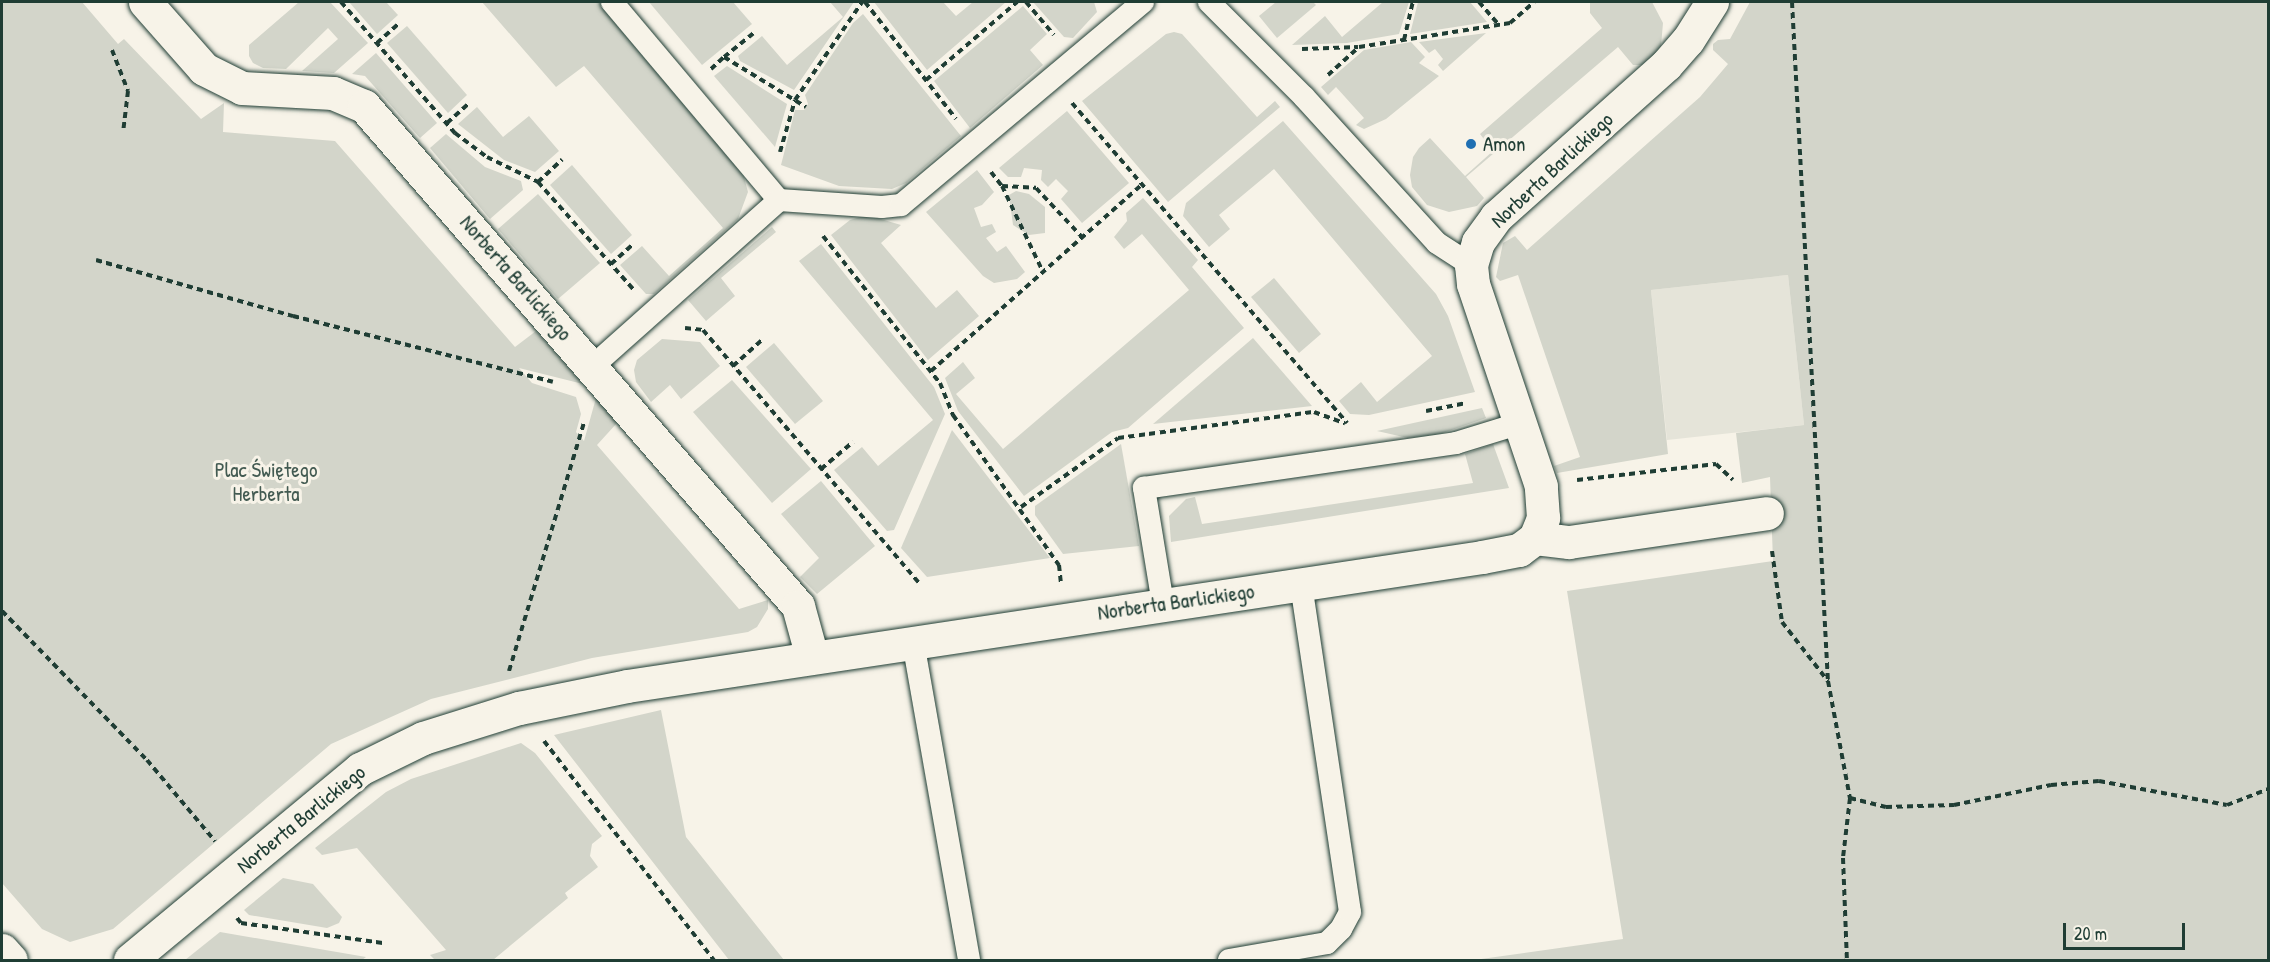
<!DOCTYPE html>
<meta charset="utf-8">
<style>
body{margin:0}
#map{position:relative;width:2270px;height:962px;overflow:hidden;background:#f7f3e8;font-family:"Patrick Hand",sans-serif}
div>[style]{position:absolute}
[style*='--x']{left:calc(var(--x)*1px);top:calc(var(--y)*1px);width:calc(var(--w)*1px);rotate:calc(var(--a)*1deg)}
.built>*{inset:0;background:#e5e4d9}
.green>*{inset:0;background:#d3d5ca}
.path>*{height:4px;margin-top:-2px;transform-origin:0;background:repeating-linear-gradient(90deg,#1f3d34 0 6px,transparent 0 10.5px)}
.roads{filter:drop-shadow(0 0 2px #1f3d34) drop-shadow(0 0 2px #1f3d34)}
.service>*{height:22px;margin:-11px;padding:0 11px;transform-origin:11px;border-radius:11px;background:#f7f3e8}
.minor>*{height:33px;margin:-16.5px;padding:0 16.5px;transform-origin:16.5px;border-radius:16.5px;background:#f7f3e8}
.dots>*{width:16px;height:16px;translate:-50% -50%;box-sizing:border-box;border:3px solid #f7f3e8;border-radius:50%}
span{translate:-50% -50%;white-space:nowrap;text-align:center;line-height:1.15;-webkit-text-stroke:6px #f7f3e8;paint-order:stroke}
.poi-label{font-size:21px;color:#1f3d34}
.left{translate:0 -50%;text-align:left}
.street-label{font-size:21px;color:#1f3d34}
.park-label{font-size:21px;color:#435b52}
.frame{position:absolute;inset:0;border:3px solid #1f3d34;pointer-events:none}
.scale{position:absolute;left:2063px;top:923px;width:122px;height:27px;box-sizing:border-box;border:3px solid #1f3d34;border-top:0;padding-left:8px;font-size:18px;line-height:21px;white-space:nowrap;color:#1f3d34;-webkit-text-stroke:4px #f7f3e8;paint-order:stroke}
</style>
<div id="map">
<div class="built">
<div style="clip-path:polygon(1788px 275px,1804px 425px,1667px 440px,1651px 290px)"></div>
</div>
<div class="green">
<div style="clip-path:polygon(2px 2px,82px 2px,118px 44px,124px 39px,201px 119px,224px 103px,223px 132px,335px 141px,515px 347px,536px 331px,583px 384px,519px 368px,532px 383px,576px 397px,581px 414px,576px 432px,584px 441px,596px 398px,617px 423px,597px 445px,739px 609px,768px 600px,768px 609px,757px 627px,748px 632px,592px 658px,431px 699px,331px 744px,113px 929px,70px 942px,42px 929px,2px 883px)"></div>
<div style="clip-path:polygon(299px 2px,330px 2px,368px 43px,334px 73px,302px 71px,338px 39px,328px 28px,286px 69px,263px 68px,253px 63px,249px 56px,249px 45px)"></div>
<div style="clip-path:polygon(349px 2px,386px 2px,398px 15px,377px 34px)"></div>
<div style="clip-path:polygon(482px 2px,600px 2px,741px 166px,748px 192px,738px 219px,654px 294px,646px 294px,620px 265px,642px 246px,669px 276px,723px 228px,584px 66px,556px 87px)"></div>
<div style="clip-path:polygon(649px 2px,733px 2px,752px 24px,702px 65px)"></div>
<div style="clip-path:polygon(830px 2px,854px 2px,794px 90px,740px 61px,738px 56px,762px 36px,787px 65px,843px 17px)"></div>
<div style="clip-path:polygon(874px 2px,943px 2px,956px 16px,973px 2px,1006px 2px,927px 70px)"></div>
<div style="clip-path:polygon(1033px 2px,1094px 2px,1097px 12px,1073px 38px,1064px 37px)"></div>
<div style="clip-path:polygon(1276px 2px,1313px 2px,1316px 5px,1277px 38px,1259px 16px)"></div>
<div style="clip-path:polygon(1383px 2px,1409px 2px,1399px 34px,1347px 43px,1292px 45px,1325px 16px,1342px 37px)"></div>
<div style="clip-path:polygon(1418px 2px,1470px 2px,1487px 22px,1410px 34px)"></div>
<div style="clip-path:polygon(1590px 2px,1652px 2px,1663px 23px,1661px 46px,1645px 65px,1633px 65px,1618px 47px,1466px 177px,1484px 198px,1477px 206px,1449px 212px,1427px 205px,1412px 187px,1410px 175px,1413px 157px,1419px 148px,1430px 138px,1465px 176px,1493px 151px,1480px 134px,1602px 28px,1590px 13px)"></div>
<div style="clip-path:polygon(1750px 2px,2268px 2px,2268px 960px,1474px 960px,1623px 939px,1567px 591px,1773px 561px,1770px 477px,1742px 483px,1736px 433px,1804px 425px,1788px 275px,1651px 290px,1668px 454px,1557px 473px,1554px 466px,1580px 457px,1518px 275px,1500px 281px,1496px 277px,1503px 243px,1515px 236px,1527px 250px,1700px 97px,1728px 64px,1713px 50px,1713px 44px,1718px 40px,1730px 39px)"></div>
<div style="clip-path:polygon(1023px 6px,1047px 34px,1030px 50px,1043px 65px,970px 128px,934px 81px)"></div>
<div style="clip-path:polygon(863px 14px,961px 136px,906px 183px,892px 189px,839px 186px,781px 165px,795px 110px,804px 110px,808px 104px,805px 95px,853px 23px)"></div>
<div style="clip-path:polygon(407px 26px,467px 95px,448px 113px,387px 43px)"></div>
<div style="clip-path:polygon(1174px 32px,1182px 34px,1257px 117px,1275px 101px,1280px 107px,1168px 202px,1082px 101px,1166px 34px)"></div>
<div style="clip-path:polygon(1486px 33px,1443px 71px,1438px 65px,1443px 59px,1435px 49px,1429px 53px,1419px 42px)"></div>
<div style="clip-path:polygon(1411px 42px,1425px 57px,1419px 63px,1439px 76px,1386px 119px,1364px 129px,1356px 125px,1364px 118px,1336px 87px,1328px 95px,1321px 87px,1364px 50px)"></div>
<div style="clip-path:polygon(376px 53px,437px 123px,420px 138px,365px 76px,352px 74px)"></div>
<div style="clip-path:polygon(727px 66px,787px 104px,775px 147px,714px 76px)"></div>
<div style="clip-path:polygon(477px 107px,503px 137px,529px 116px,559px 151px,535px 172px,504px 160px,458px 124px)"></div>
<div style="clip-path:polygon(1067px 111px,1129px 183px,1082px 223px,1061px 199px,1068px 191px,1056px 179px,1048px 187px,1041px 180px,1042px 170px,1024px 168px,1021px 177px,1008px 177px,999px 168px)"></div>
<div style="clip-path:polygon(1283px 121px,1436px 294px,1448px 316px,1475px 392px,1369px 415px,1350px 414px,1339px 401px,1361px 382px,1377px 402px,1432px 356px,1274px 169px,1219px 215px,1230px 229px,1209px 247px,1183px 216px,1186px 203px)"></div>
<div style="clip-path:polygon(446px 134px,485px 167px,521px 181px,523px 190px,490px 219px,430px 148px)"></div>
<div style="clip-path:polygon(572px 165px,632px 235px,611px 254px,550px 185px)"></div>
<div style="clip-path:polygon(977px 170px,994px 192px,982px 205px,974px 208px,981px 227px,992px 224px,996px 232px,986px 238px,997px 252px,1006px 246px,1025px 272px,1017px 279px,994px 283px,983px 276px,926px 212px)"></div>
<div style="clip-path:polygon(1016px 191px,1029px 194px,1045px 207px,1045px 233px,1029px 235px,1013px 225px,1009px 195px)"></div>
<div style="clip-path:polygon(538px 194px,600px 263px,558px 299px,498px 229px)"></div>
<div style="clip-path:polygon(1143px 198px,1198px 260px,1192px 267px,1244px 328px,1128px 428px,1112px 432px,1024px 496px,958px 411px,945px 378px,963px 362px,975px 378px,956px 394px,1003px 449px,1189px 290px,1142px 234px,1124px 249px,1114px 237px,1127px 221px,1126px 213px)"></div>
<div style="clip-path:polygon(867px 215px,901px 225px,881px 243px,936px 308px,957px 290px,979px 316px,928px 360px,831px 235px,850px 220px)"></div>
<div style="clip-path:polygon(772px 227px,776px 232px,721px 278px,735px 296px,706px 321px,688px 300px)"></div>
<div style="clip-path:polygon(821px 244px,934px 387px,945px 414px,894px 530px,887px 531px,834px 470px,862px 447px,878px 466px,933px 420px,799px 261px)"></div>
<div style="clip-path:polygon(1274px 278px,1321px 334px,1299px 353px,1251px 297px)"></div>
<div style="clip-path:polygon(1253px 338px,1312px 406px,1153px 424px)"></div>
<div style="clip-path:polygon(662px 339px,700px 342px,720px 366px,681px 399px,670px 385px,651px 402px,636px 382px,634px 370px,637px 360px)"></div>
<div style="clip-path:polygon(774px 343px,823px 401px,795px 424px,746px 367px)"></div>
<div style="clip-path:polygon(732px 380px,811px 469px,772px 503px,693px 412px)"></div>
<div style="clip-path:polygon(1482px 408px,1486px 418px,1437px 435px,1408px 438px,1377px 431px)"></div>
<div style="clip-path:polygon(952px 430px,1050px 558px,927px 577px,901px 548px)"></div>
<div style="clip-path:polygon(1121px 444px,1139px 546px,1063px 554px,1035px 515px,1035px 506px)"></div>
<div style="clip-path:polygon(1493px 444px,1509px 488px,1171px 542px,1169px 516px,1186px 499px,1195px 497px,1202px 524px,1473px 483px,1465px 454px)"></div>
<div style="clip-path:polygon(821px 481px,875px 546px,817px 594px,800px 577px,819px 558px,781px 514px)"></div>
<div style="clip-path:polygon(661px 710px,686px 837px,784px 960px,729px 960px,554px 735px)"></div>
<div style="clip-path:polygon(521px 743px,535px 753px,602px 836px,592px 844px,590px 856px,598px 867px,565px 893px,568px 898px,493px 960px,435px 960px,430px 955px,446px 950px,357px 848px,322px 855px,315px 848px,386px 792px,411px 779px)"></div>
<div style="clip-path:polygon(283px 878px,313px 884px,342px 917px,339px 923px,327px 928px,249px 915px,244px 910px)"></div>
<div style="clip-path:polygon(220px 932px,366px 957px,362px 960px,185px 960px)"></div>
</div>
<div class="path">
<div style="--x:341;--y:2;--w:174;--a:49"></div>
<div style="--x:455;--y:133;--w:40;--a:37"></div>
<div style="--x:487;--y:157;--w:57;--a:26.1"></div>
<div style="--x:538;--y:182;--w:143;--a:48.4"></div>
<div style="--x:865;--y:2;--w:148;--a:52.1"></div>
<div style="--x:1026;--y:2;--w:43;--a:49.7"></div>
<div style="--x:1479;--y:2;--w:29;--a:49"></div>
<div style="--x:1792;--y:2;--w:680;--a:86.97"></div>
<div style="--x:1404;--y:40;--w:39;--a:-77"></div>
<div style="--x:377;--y:43;--w:30;--a:-42"></div>
<div style="--x:1302;--y:49;--w:56;--a:-2"></div>
<div style="--x:112;--y:50;--w:44;--a:68.7"></div>
<div style="--x:128;--y:91;--w:42;--a:96.8"></div>
<div style="--x:724;--y:57;--w:38;--a:-39"></div>
<div style="--x:711;--y:69;--w:18;--a:-43"></div>
<div style="--x:724;--y:57;--w:96;--a:31.4"></div>
<div style="--x:1328;--y:75;--w:42;--a:-42.1"></div>
<div style="--x:1359;--y:47;--w:153;--a:-9"></div>
<div style="--x:1510;--y:23;--w:32;--a:-41"></div>
<div style="--x:926;--y:80;--w:120;--a:-40.6"></div>
<div style="--x:1072;--y:103;--w:422;--a:49.3"></div>
<div style="--x:447;--y:123;--w:28;--a:-42"></div>
<div style="--x:780;--y:152;--w:54;--a:-73.9"></div>
<div style="--x:795;--y:100;--w:119;--a:-55.6"></div>
<div style="--x:991;--y:172;--w:18;--a:52"></div>
<div style="--x:1002;--y:186;--w:95;--a:64.5"></div>
<div style="--x:538;--y:182;--w:33;--a:-43"></div>
<div style="--x:1002;--y:186;--w:34;--a:3"></div>
<div style="--x:1036;--y:188;--w:67;--a:46.8"></div>
<div style="--x:823;--y:236;--w:188;--a:51.5"></div>
<div style="--x:940;--y:383;--w:35;--a:68"></div>
<div style="--x:953;--y:415;--w:184;--a:54.8"></div>
<div style="--x:1059;--y:565;--w:18;--a:84"></div>
<div style="--x:96;--y:260;--w:205;--a:15.9"></div>
<div style="--x:293;--y:316;--w:268;--a:14.2"></div>
<div style="--x:611;--y:264;--w:31;--a:-42"></div>
<div style="--x:685;--y:328;--w:18;--a:6"></div>
<div style="--x:703;--y:330;--w:334;--a:49.5"></div>
<div style="--x:733;--y:366;--w:40;--a:-42"></div>
<div style="--x:931;--y:371;--w:282;--a:-41.5"></div>
<div style="--x:1426;--y:411;--w:41;--a:-11.3"></div>
<div style="--x:821;--y:469;--w:42;--a:-40.2"></div>
<div style="--x:1577;--y:480;--w:140;--a:-6.6"></div>
<div style="--x:1716;--y:464;--w:23;--a:43"></div>
<div style="--x:1021;--y:507;--w:119;--a:-35.4"></div>
<div style="--x:1118;--y:438;--w:198;--a:-7.6"></div>
<div style="--x:1314;--y:412;--w:33;--a:20"></div>
<div style="--x:1772;--y:551;--w:72;--a:82"></div>
<div style="--x:1782;--y:622;--w:75;--a:52.1"></div>
<div style="--x:1828;--y:681;--w:119;--a:79.4"></div>
<div style="--x:1850;--y:798;--w:60;--a:96.7"></div>
<div style="--x:1843;--y:858;--w:102;--a:87.8"></div>
<div style="--x:2;--y:611;--w:208;--a:45.8"></div>
<div style="--x:147;--y:760;--w:106;--a:50"></div>
<div style="--x:509;--y:671;--w:262;--a:-73.2"></div>
<div style="--x:544;--y:741;--w:277;--a:52.2"></div>
<div style="--x:1850;--y:798;--w:37;--a:14"></div>
<div style="--x:1886;--y:807;--w:68;--a:-1.7"></div>
<div style="--x:1954;--y:805;--w:99;--a:-11.7"></div>
<div style="--x:2051;--y:785;--w:48;--a:-4.8"></div>
<div style="--x:2099;--y:781;--w:130;--a:10.6"></div>
<div style="--x:2227;--y:805;--w:44;--a:-21.3"></div>
<div style="--x:237;--y:918;--w:6;--a:51"></div>
<div style="--x:241;--y:923;--w:143;--a:8"></div>
</div>
<div class="roads">
<div class="service">
<div style="--x:612;--y:2;--w:259;--a:49.9"></div>
<div style="--x:779;--y:200;--w:103;--a:3.9"></div>
<div style="--x:882;--y:207;--w:19;--a:-6"></div>
<div style="--x:901;--y:205;--w:316;--a:-40"></div>
<div style="--x:1209;--y:2;--w:134;--a:45"></div>
<div style="--x:1304;--y:97;--w:197;--a:47.7"></div>
<div style="--x:1437;--y:243;--w:40;--a:32.9"></div>
<div style="--x:593;--y:366;--w:249;--a:-41.7"></div>
<div style="--x:1163;--y:604;--w:118;--a:-99.3"></div>
<div style="--x:1144;--y:488;--w:315;--a:-8.2"></div>
<div style="--x:1456;--y:443;--w:68;--a:-17.1"></div>
<div style="--x:913;--y:642;--w:323;--a:80"></div>
<div style="--x:1229;--y:960;--w:99;--a:-9.8"></div>
<div style="--x:1327;--y:943;--w:20;--a:-45"></div>
<div style="--x:1341;--y:929;--w:19;--a:-62"></div>
<div style="--x:1350;--y:912;--w:333;--a:-98.5"></div>
</div>
<div class="minor">
<div style="--x:145;--y:2;--w:89;--a:48.6"></div>
<div style="--x:204;--y:69;--w:42;--a:26.6"></div>
<div style="--x:242;--y:88;--w:91;--a:3.1"></div>
<div style="--x:333;--y:93;--w:34;--a:23"></div>
<div style="--x:364;--y:106;--w:662;--a:49.04"></div>
<div style="--x:798;--y:606;--w:53;--a:74.6"></div>
<div style="--x:1535;--y:538;--w:22;--a:-68"></div>
<div style="--x:1543;--y:518;--w:32;--a:-94"></div>
<div style="--x:1541;--y:486;--w:213;--a:-108.6"></div>
<div style="--x:1473;--y:284;--w:19;--a:-96"></div>
<div style="--x:1471;--y:265;--w:24;--a:-73"></div>
<div style="--x:1478;--y:242;--w:31;--a:-54"></div>
<div style="--x:1496;--y:217;--w:228;--a:-41.8"></div>
<div style="--x:1666;--y:65;--w:33;--a:-49"></div>
<div style="--x:1688;--y:40;--w:45;--a:-57.7"></div>
<div style="--x:2;--y:950;--w:13;--a:48"></div>
<div style="--x:130;--y:960;--w:299;--a:-39.7"></div>
<div style="--x:360;--y:769;--w:70;--a:-26.2"></div>
<div style="--x:423;--y:738;--w:101;--a:-17.4"></div>
<div style="--x:519;--y:708;--w:110;--a:-11.5"></div>
<div style="--x:627;--y:686;--w:865;--a:-8.58"></div>
<div style="--x:1482;--y:557;--w:38;--a:-11"></div>
<div style="--x:1519;--y:550;--w:20;--a:-37"></div>
<div style="--x:1535;--y:538;--w:34;--a:7"></div>
<div style="--x:1569;--y:542;--w:200;--a:-8.3"></div>
</div>
</div>
<div class="dots">
<div style="left:1471px;top:144px;background:#1f6fb2"></div>
</div>
<div class="poi-label">
<span class="left" style="left:1483px;top:144px">Amon</span>
</div>
<div class="street-label">
<span style="left:1552px;top:170px;rotate:-43deg">Norberta Barlickiego</span>
<span style="left:516px;top:278px;rotate:49deg">Norberta Barlickiego</span>
<span style="left:1176px;top:602px;rotate:-8deg">Norberta Barlickiego</span>
<span style="left:301px;top:819px;rotate:-39deg">Norberta Barlickiego</span>
</div>
<div class="park-label">
<span style="left:266px;top:482px">Plac Świętego<br>Herberta</span>
</div>
<div class="frame"></div>
<div class="scale">20 m</div>
</div>
